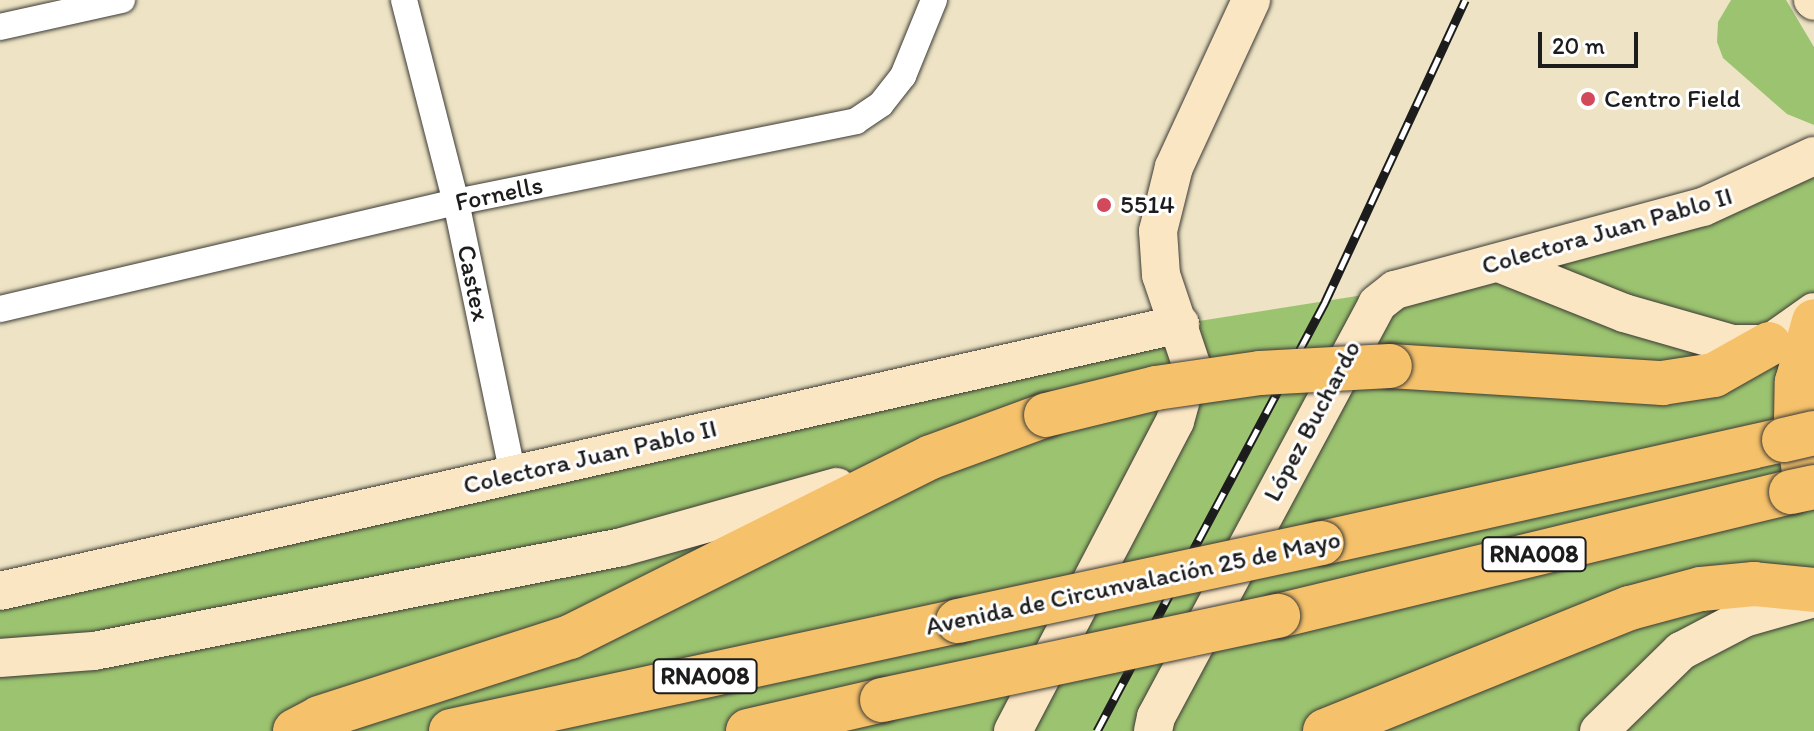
<!DOCTYPE html>
<meta charset="utf-8">
<style>
body{margin:0}
#map{position:relative;width:1814px;height:731px;overflow:hidden;background:#eee4c5;font-family:Itim,sans-serif}
div>[style]{position:absolute}
[style*='--x']{left:calc(var(--x)*1px);top:calc(var(--y)*1px);width:calc(var(--w)*1px);rotate:calc(var(--a)*1deg)}
.green>*{inset:0;background:#9cc470}
.roads{filter:drop-shadow(0 0 2px #3c3a35) drop-shadow(0 0 2px #3c3a35)}
.street>*{height:26px;margin:-13px;padding:0 13px;transform-origin:13px;border-radius:13px;background:#fff}
.secondary>*{height:38px;margin:-19px;padding:0 19px;transform-origin:19px;border-radius:19px;background:#fbe6c4}
.highway>*{height:44px;margin:-22px;padding:0 22px;transform-origin:22px;border-radius:22px;background:#f5c16b}
.rail>*{height:9px;margin-top:-4.5px;transform-origin:0;background:repeating-linear-gradient(90deg,#fff 0 18px,#1c1c1c 0 36px);box-sizing:border-box;border-block:2px solid #1c1c1c}
.bridges{filter:drop-shadow(0 0 2px #3c3a35) drop-shadow(0 0 2px #3c3a35)}
.highway-bridge>*{height:44px;margin:-22px;padding:0 22px;transform-origin:22px;border-radius:22px;background:#f5c16b}
.dots>*{width:22px;height:22px;translate:-50% -50%;box-sizing:border-box;border:4px solid #fff;border-radius:50%}
span{translate:-50% -50%;white-space:nowrap;text-align:center;line-height:1.15;-webkit-text-stroke:6px #fff;paint-order:stroke}
.shield-label span{padding:2px 6px;background:#fff;border:2px solid;border-radius:6px;-webkit-text-stroke-width:0}
.shield-label{font-size:24px;color:#1c1c1c;font-weight:700}
.poi-label{font-size:26px;color:#1c1c1c}
.left{translate:0 -50%;text-align:left}
.street-label{font-size:26px;color:#1c1c1c}
.scale{position:absolute;left:1538px;top:32px;width:100px;height:36px;box-sizing:border-box;border:4px solid #1c1c1c;border-top:0;padding-left:10px;font-size:24px;line-height:28px;white-space:nowrap;color:#1c1c1c;-webkit-text-stroke:6px #fff;paint-order:stroke}
</style>
<div id="map">
<div class="green">
<div style="clip-path:polygon(1731px 0,1786px 0,1814px 47px,1814px 125px,1787px 114px,1723px 58px,1717px 42px,1718px 22px)"></div>
<div style="clip-path:polygon(1814px 156px,1814px 731px,0 731px,0 591px,1180px 324px,1395px 290px)"></div>
</div>
<div class="roads">
<div class="street">
<div style="--x:404;--y:0;--w:209;--a:75.6"></div>
<div style="--x:456;--y:202;--w:279;--a:78.2"></div>
<div style="--x:0;--y:27;--w:125;--a:-12.5"></div>
<div style="--x:0;--y:309;--w:468;--a:-13.2"></div>
<div style="--x:456;--y:202;--w:408;--a:-11.4"></div>
<div style="--x:856;--y:121;--w:30;--a:-34"></div>
<div style="--x:881;--y:104;--w:36;--a:-52"></div>
<div style="--x:903;--y:76;--w:82;--a:-67.8"></div>
</div>
<div class="secondary">
<div style="--x:1813;--y:0;--w:1;--a:45"></div>
<div style="--x:1499;--y:263;--w:135;--a:21.8"></div>
<div style="--x:1624;--y:313;--w:112;--a:16"></div>
<div style="--x:1732;--y:344;--w:37;--a:0"></div>
<div style="--x:1769;--y:344;--w:55;--a:-35.4"></div>
<div style="--x:0;--y:591;--w:1210;--a:-12.75"></div>
<div style="--x:0;--y:658;--w:94;--a:-4.3"></div>
<div style="--x:94;--y:651;--w:538;--a:-11.14"></div>
<div style="--x:622;--y:547;--w:223;--a:-15.6"></div>
<div style="--x:1013;--y:731;--w:350;--a:-62.4"></div>
<div style="--x:1175;--y:421;--w:59;--a:-74.3"></div>
<div style="--x:1191;--y:364;--w:94;--a:-108.6"></div>
<div style="--x:1161;--y:275;--w:44;--a:-93.9"></div>
<div style="--x:1158;--y:231;--w:66;--a:-76"></div>
<div style="--x:1174;--y:167;--w:184;--a:-65.2"></div>
<div style="--x:1153;--y:731;--w:14;--a:-78"></div>
<div style="--x:1156;--y:717;--w:468;--a:-61.8"></div>
<div style="--x:1377;--y:304;--w:23;--a:-38"></div>
<div style="--x:1395;--y:290;--w:319;--a:-15.1"></div>
<div style="--x:1703;--y:207;--w:122;--a:-24.7"></div>
<div style="--x:1599;--y:731;--w:115;--a:-44.3"></div>
<div style="--x:1681;--y:651;--w:71;--a:-27.6"></div>
<div style="--x:1744;--y:618;--w:73;--a:-15.9"></div>
</div>
<div class="highway">
<div style="--x:1390;--y:366;--w:273;--a:3.6"></div>
<div style="--x:1662;--y:383;--w:53;--a:-8.7"></div>
<div style="--x:1714;--y:375;--w:63;--a:-29.4"></div>
<div style="--x:1804;--y:471;--w:51;--a:-99.1"></div>
<div style="--x:1796;--y:421;--w:39;--a:-89"></div>
<div style="--x:1797;--y:382;--w:63;--a:-74.4"></div>
<div style="--x:1322;--y:543;--w:473;--a:-12.6"></div>
<div style="--x:1278;--y:616;--w:528;--a:-13.59"></div>
<div style="--x:295;--y:731;--w:27;--a:-28"></div>
<div style="--x:319;--y:718;--w:264;--a:-17.9"></div>
<div style="--x:570;--y:637;--w:403;--a:-26.5"></div>
<div style="--x:931;--y:457;--w:122;--a:-20.1"></div>
<div style="--x:451;--y:731;--w:519;--a:-12.24"></div>
<div style="--x:748;--y:731;--w:138;--a:-13"></div>
<div style="--x:1325;--y:731;--w:329;--a:-22"></div>
<div style="--x:1630;--y:608;--w:73;--a:-15"></div>
<div style="--x:1701;--y:589;--w:53;--a:-5.4"></div>
<div style="--x:1754;--y:584;--w:60;--a:5.7"></div>
</div>
</div>
<div class="rail">
<div style="--x:1097;--y:731;--w:486;--a:-62"></div>
<div style="--x:1325;--y:302;--w:333;--a:-65.1"></div>
</div>
<div class="bridges">
<div class="highway-bridge">
<div style="--x:1046;--y:415;--w:113;--a:-13.8"></div>
<div style="--x:1156;--y:388;--w:105;--a:-8.2"></div>
<div style="--x:1260;--y:373;--w:130;--a:-3.1"></div>
<div style="--x:1784;--y:440;--w:31;--a:-13"></div>
<div style="--x:1791;--y:492;--w:24;--a:-12"></div>
<div style="--x:958;--y:621;--w:372;--a:-12.1"></div>
<div style="--x:882;--y:700;--w:405;--a:-12"></div>
</div>
</div>
<div class="dots">
<div style="left:1588px;top:99px;background:#d1495b"></div>
<div style="left:1104px;top:205px;background:#d1495b"></div>
</div>
<div class="shield-label">
<span style="left:1534px;top:554px">RNA008</span>
<span style="left:705px;top:676px">RNA008</span>
</div>
<div class="poi-label">
<span class="left" style="left:1604px;top:99px">Centro Field</span>
<span class="left" style="left:1120px;top:205px">5514</span>
</div>
<div class="street-label">
<span style="left:499px;top:194px;rotate:-12deg">Fornells</span>
<span style="left:1607px;top:231px;rotate:-16deg">Colectora Juan Pablo II</span>
<span style="left:473px;top:283px;rotate:78deg">Castex</span>
<span style="left:1312px;top:421px;rotate:-62deg">López Buchardo</span>
<span style="left:590px;top:457px;rotate:-13deg">Colectora Juan Pablo II</span>
<span style="left:1133px;top:583px;rotate:-12deg">Avenida de Circunvalación 25 de Mayo</span>
</div>
<div class="scale">20 m</div>
</div>
